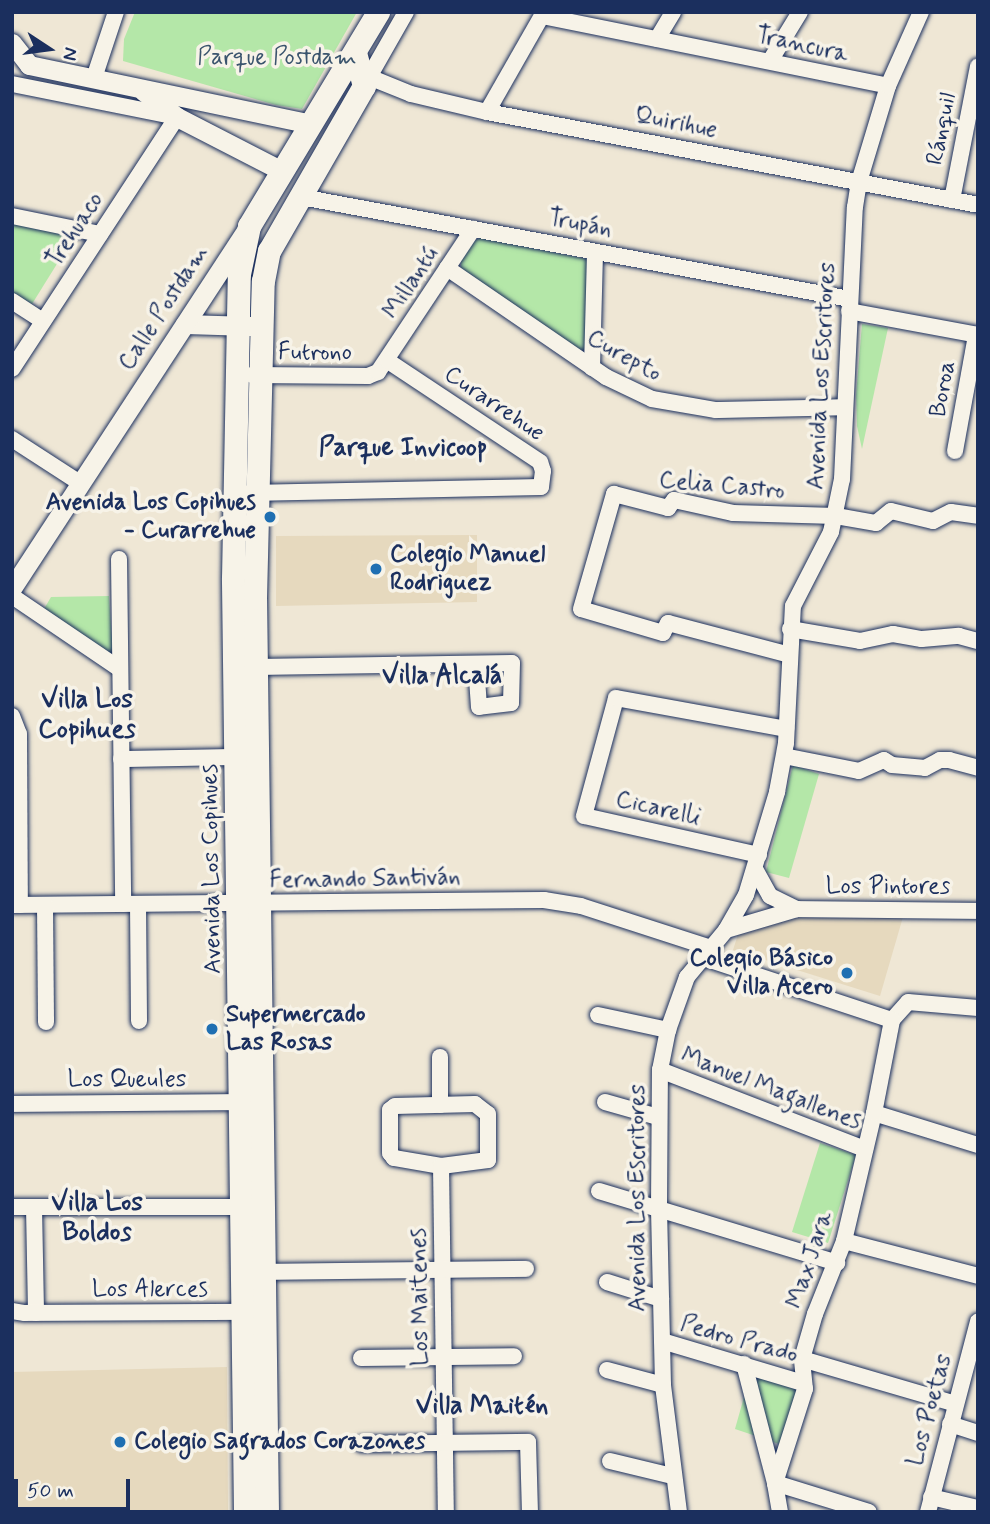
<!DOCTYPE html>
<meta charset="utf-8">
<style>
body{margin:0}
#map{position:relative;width:990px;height:1524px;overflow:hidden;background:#efe7d5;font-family:Mynerve,sans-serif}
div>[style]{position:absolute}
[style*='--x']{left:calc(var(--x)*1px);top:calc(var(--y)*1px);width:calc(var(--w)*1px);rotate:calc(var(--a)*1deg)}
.built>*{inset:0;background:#e6d9be}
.green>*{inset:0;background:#b4e7a8}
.roads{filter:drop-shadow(0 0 2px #1b2f5e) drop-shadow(0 0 2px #1b2f5e)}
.minor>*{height:16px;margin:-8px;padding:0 8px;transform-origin:8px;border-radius:8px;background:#f7f3e8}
.tertiary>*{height:19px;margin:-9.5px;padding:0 9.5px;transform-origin:9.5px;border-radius:9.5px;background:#f7f3e8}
.secondary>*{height:23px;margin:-11.5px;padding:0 11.5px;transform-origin:11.5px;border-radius:11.5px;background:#f7f3e8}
.dots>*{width:19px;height:19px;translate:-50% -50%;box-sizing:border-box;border:4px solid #f7f3e8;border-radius:50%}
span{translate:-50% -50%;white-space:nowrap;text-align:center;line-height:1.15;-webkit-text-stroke:7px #f7f3e8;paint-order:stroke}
.street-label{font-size:24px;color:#1b2f5e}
.park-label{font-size:24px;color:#3a546d}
.poi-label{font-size:24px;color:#1b2f5e;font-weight:700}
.right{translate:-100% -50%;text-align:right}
.left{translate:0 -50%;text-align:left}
.neighbourhood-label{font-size:26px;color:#1b2f5e;font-weight:700}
.frame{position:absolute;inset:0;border:14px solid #1b2f5e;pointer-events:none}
.north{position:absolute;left:14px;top:14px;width:70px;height:70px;-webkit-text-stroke:5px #f7f3e8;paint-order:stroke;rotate:103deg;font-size:19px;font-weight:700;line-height:28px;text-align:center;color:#1b2f5e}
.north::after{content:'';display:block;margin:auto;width:24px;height:32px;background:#1b2f5e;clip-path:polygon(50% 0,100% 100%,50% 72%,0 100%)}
.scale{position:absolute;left:14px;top:1479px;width:116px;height:32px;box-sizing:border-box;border:4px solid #1b2f5e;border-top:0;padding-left:9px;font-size:21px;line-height:24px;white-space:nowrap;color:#1b2f5e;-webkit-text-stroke:5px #f7f3e8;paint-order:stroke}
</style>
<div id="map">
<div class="built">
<div style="clip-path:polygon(477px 535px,477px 602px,276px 606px,276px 536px)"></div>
<div style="clip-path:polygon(792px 916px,903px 917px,880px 996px,733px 950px,741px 925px)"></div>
<div style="clip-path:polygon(227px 1367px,228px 1512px,12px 1512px,12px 1372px)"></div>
</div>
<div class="green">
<div style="clip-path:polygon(135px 12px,357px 12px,302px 109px,276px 105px,123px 61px,124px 39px)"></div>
<div style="clip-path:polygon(12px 222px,75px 235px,32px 304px,12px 293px)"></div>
<div style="clip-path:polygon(480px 238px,587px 259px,586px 349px,580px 351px,461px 270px,461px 260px,474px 241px)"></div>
<div style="clip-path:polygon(862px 324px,888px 328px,862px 449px,857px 426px,856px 395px)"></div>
<div style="clip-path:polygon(109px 596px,113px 653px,106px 654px,44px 609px,51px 597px)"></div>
<div style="clip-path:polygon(793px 765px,819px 774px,789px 878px,766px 872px)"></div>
<div style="clip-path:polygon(820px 1143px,856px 1155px,828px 1243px,792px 1232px)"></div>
<div style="clip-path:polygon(751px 1372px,805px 1389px,788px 1447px,735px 1429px)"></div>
</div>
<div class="roads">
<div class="minor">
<div style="--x:542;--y:16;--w:353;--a:11.4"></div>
<div style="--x:657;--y:39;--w:31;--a:-59"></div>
<div style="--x:770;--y:61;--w:57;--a:-58.5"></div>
<div style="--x:369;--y:77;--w:45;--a:22"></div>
<div style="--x:411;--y:94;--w:78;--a:13.3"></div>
<div style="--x:487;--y:112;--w:500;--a:10.7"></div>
<div style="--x:94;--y:78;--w:70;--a:-71.6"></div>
<div style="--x:12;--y:84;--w:168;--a:11.3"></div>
<div style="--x:177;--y:117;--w:301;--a:123.2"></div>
<div style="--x:365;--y:84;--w:83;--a:-60.3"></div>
<div style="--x:487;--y:112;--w:115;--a:-60.3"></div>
<div style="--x:301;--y:197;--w:558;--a:10.53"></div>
<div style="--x:952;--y:200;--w:136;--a:-79"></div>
<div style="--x:12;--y:216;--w:90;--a:11.6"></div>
<div style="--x:447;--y:268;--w:193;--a:34.4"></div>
<div style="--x:606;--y:377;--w:51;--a:25.6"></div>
<div style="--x:652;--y:399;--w:65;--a:9.8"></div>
<div style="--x:716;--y:410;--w:129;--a:-1.3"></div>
<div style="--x:12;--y:301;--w:37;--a:33"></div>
<div style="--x:849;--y:311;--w:131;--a:10.5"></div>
<div style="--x:592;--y:368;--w:116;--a:-88.5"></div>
<div style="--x:252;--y:375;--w:116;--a:0.5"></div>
<div style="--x:368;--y:376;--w:11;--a:-22"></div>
<div style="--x:378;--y:372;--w:172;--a:-56.4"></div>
<div style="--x:12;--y:439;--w:81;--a:32.9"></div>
<div style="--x:955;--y:451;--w:118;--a:-79.7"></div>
<div style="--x:249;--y:493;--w:292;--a:-1.2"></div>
<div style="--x:541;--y:487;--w:16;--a:-83"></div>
<div style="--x:543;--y:471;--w:9;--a:-108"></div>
<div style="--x:540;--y:462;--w:182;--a:-146.4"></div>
<div style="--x:119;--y:559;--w:345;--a:89.3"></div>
<div style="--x:12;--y:596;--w:130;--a:34.1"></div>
<div style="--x:790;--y:629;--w:71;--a:9.7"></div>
<div style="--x:860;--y:641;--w:34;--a:-12"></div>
<div style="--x:893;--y:634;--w:29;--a:10"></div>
<div style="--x:922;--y:639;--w:37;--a:-5"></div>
<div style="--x:959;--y:636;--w:20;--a:15"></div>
<div style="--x:790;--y:655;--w:126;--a:-165.3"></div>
<div style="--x:668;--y:623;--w:11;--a:117"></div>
<div style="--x:663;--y:633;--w:85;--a:-163.7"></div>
<div style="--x:581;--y:609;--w:120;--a:-74"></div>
<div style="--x:614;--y:494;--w:56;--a:14.5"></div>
<div style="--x:668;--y:508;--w:10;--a:-53"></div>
<div style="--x:674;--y:500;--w:60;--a:12.4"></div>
<div style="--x:733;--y:513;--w:103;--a:1.7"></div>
<div style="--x:836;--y:516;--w:41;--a:9.9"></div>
<div style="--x:876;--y:523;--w:19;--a:-39"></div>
<div style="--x:891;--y:511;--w:43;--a:13.4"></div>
<div style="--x:933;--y:521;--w:20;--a:-27"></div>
<div style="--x:951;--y:512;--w:27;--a:8"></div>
<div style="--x:256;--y:667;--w:256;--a:-0.9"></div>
<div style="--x:512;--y:663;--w:40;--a:91.4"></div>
<div style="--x:511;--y:703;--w:32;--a:173"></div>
<div style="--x:479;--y:707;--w:43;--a:-94"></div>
<div style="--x:12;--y:716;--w:19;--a:69"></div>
<div style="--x:19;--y:734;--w:171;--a:89.7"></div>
<div style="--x:784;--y:756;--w:76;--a:11.3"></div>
<div style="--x:859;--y:771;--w:27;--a:-24"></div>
<div style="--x:884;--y:760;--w:9;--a:32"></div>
<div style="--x:892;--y:765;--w:33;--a:5"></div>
<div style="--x:925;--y:768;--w:17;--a:-28"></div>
<div style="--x:940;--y:760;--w:9;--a:0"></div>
<div style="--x:949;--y:760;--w:30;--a:15"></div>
<div style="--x:121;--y:759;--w:116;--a:-1"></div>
<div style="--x:759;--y:855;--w:179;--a:-167.4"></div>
<div style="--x:584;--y:816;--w:122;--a:-74.8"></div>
<div style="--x:616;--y:698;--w:173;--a:10.3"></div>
<div style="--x:755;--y:869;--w:31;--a:61"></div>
<div style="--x:770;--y:896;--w:30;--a:26"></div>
<div style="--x:797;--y:909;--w:181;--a:0.6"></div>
<div style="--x:138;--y:904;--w:117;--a:89.5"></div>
<div style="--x:12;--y:905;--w:532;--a:-0.54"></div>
<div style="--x:544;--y:900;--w:37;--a:9"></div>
<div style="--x:581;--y:906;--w:137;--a:17.9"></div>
<div style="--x:45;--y:905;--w:117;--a:89.5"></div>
<div style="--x:726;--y:930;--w:74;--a:-16.5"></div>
<div style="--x:704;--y:958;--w:198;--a:18.3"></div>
<div style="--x:598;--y:1015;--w:72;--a:12.1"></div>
<div style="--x:892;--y:1020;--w:24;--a:-48"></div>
<div style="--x:908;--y:1002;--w:70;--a:4.9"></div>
<div style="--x:660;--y:1070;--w:220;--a:21.1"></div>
<div style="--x:605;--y:1102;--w:55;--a:15.8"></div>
<div style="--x:12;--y:1104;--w:229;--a:-0.5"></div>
<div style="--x:475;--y:1104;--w:16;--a:38"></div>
<div style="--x:488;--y:1114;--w:46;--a:90"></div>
<div style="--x:488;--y:1160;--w:47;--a:172.7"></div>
<div style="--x:441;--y:1166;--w:48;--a:-170.3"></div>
<div style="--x:394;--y:1158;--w:6;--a:-129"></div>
<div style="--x:390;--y:1153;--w:43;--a:-90"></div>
<div style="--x:390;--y:1110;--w:6;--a:-39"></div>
<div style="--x:395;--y:1106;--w:80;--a:-1.4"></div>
<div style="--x:440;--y:1105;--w:48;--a:-90"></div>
<div style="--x:874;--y:1113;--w:109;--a:17.1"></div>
<div style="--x:441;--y:1166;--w:346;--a:89.2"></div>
<div style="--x:599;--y:1191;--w:249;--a:16.8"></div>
<div style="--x:12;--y:1207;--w:231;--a:0"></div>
<div style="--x:34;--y:1207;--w:106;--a:88.9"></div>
<div style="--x:844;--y:1241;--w:138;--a:14.6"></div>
<div style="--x:264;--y:1272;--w:262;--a:-0.7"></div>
<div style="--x:607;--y:1282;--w:57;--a:17.5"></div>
<div style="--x:12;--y:1311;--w:13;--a:9"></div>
<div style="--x:25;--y:1313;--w:226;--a:-0.3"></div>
<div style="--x:662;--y:1341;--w:147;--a:16.6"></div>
<div style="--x:361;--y:1358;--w:153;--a:-0.7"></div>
<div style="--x:802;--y:1359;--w:160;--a:16.3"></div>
<div style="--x:744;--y:1364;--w:123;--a:75.4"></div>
<div style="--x:775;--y:1483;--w:98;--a:17.1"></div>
<div style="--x:607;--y:1370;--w:58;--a:15"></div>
<div style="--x:950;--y:1424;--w:29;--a:18"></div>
<div style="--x:362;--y:1444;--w:166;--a:-0.7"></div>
<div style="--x:528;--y:1442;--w:70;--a:88.4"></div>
<div style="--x:610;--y:1461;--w:64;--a:13.6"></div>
<div style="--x:931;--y:1497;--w:48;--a:13.2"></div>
<div style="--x:679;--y:1512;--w:128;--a:-97.2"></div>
<div style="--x:663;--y:1385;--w:178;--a:-91.3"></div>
<div style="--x:659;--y:1207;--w:137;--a:-89.6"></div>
<div style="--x:660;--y:1070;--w:41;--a:-78.7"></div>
<div style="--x:668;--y:1030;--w:56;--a:-70.3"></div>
<div style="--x:687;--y:977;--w:61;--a:-50.3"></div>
<div style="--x:726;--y:930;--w:40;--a:-60.3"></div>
<div style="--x:746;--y:895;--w:108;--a:-73.2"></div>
<div style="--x:777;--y:792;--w:50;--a:-79.6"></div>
<div style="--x:786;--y:743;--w:137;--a:-87.1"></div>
<div style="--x:793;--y:606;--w:83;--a:-62.8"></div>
<div style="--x:831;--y:532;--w:54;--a:-78.3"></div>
<div style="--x:842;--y:479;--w:272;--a:-87.3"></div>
<div style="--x:855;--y:207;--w:25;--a:-81"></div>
<div style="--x:859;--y:182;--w:100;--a:-73.2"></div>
<div style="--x:888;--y:86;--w:81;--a:-66"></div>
<div style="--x:780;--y:1512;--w:29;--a:-100"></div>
<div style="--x:775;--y:1483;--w:99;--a:-72.3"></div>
<div style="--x:805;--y:1389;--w:30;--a:-96"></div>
<div style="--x:802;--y:1359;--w:47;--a:-73.9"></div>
<div style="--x:815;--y:1314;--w:79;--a:-68.3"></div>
<div style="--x:844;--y:1241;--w:131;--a:-76.8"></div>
<div style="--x:874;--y:1113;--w:95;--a:-79"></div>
<div style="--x:928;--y:1512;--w:197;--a:-75.3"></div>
</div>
<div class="tertiary">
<div style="--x:12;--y:43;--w:28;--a:52"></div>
<div style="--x:29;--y:65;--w:289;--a:11.8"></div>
<div style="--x:143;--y:91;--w:43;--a:37.4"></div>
<div style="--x:177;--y:117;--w:118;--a:27.2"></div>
<div style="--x:185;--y:324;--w:65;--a:1.8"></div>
<div style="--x:12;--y:588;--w:425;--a:-56.8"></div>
</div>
<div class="secondary">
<div style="--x:245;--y:1512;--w:934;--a:-90.74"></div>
<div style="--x:233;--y:578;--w:304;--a:-88.9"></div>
<div style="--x:239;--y:274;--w:49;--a:-78.2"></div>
<div style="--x:249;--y:226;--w:250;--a:-58.9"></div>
<div style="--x:267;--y:1512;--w:914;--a:-90.75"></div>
<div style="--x:255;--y:598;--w:317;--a:-88.6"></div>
<div style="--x:263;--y:281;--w:31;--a:-79"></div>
<div style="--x:269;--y:251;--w:190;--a:-60.1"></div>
<div style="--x:364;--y:86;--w:34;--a:-105"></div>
</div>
</div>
<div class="dots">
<div style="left:270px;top:517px;background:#1f6fb2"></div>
<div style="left:376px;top:569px;background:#1f6fb2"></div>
<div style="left:847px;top:973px;background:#1f6fb2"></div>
<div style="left:212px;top:1029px;background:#1f6fb2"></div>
<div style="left:120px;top:1442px;background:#1f6fb2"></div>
</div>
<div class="street-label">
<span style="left:802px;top:45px;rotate:12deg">Trancura</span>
<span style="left:676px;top:123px;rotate:11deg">Quirihue</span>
<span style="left:942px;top:129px;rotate:-79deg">Ránquil</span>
<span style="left:580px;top:224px;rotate:11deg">Trupán</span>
<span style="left:75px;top:230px;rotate:-57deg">Trehuaco</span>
<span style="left:411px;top:283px;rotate:-57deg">Millantú</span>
<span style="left:164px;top:308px;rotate:-57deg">Calle Postdam</span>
<span style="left:315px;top:353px">Futrono</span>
<span style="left:624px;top:356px;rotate:29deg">Curepto</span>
<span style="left:822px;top:376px;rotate:-87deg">Avenida Los Escritores</span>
<span style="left:943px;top:389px;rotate:-80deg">Boroa</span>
<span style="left:494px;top:404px;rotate:34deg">Curarrehue</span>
<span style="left:722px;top:486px;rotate:5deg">Celia Castro</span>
<span style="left:658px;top:809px;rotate:13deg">Cicarelli</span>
<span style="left:212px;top:869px;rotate:-91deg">Avenida Los Copihues</span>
<span style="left:365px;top:879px;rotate:-1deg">Fernando Santiván</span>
<span style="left:888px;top:887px">Los Pintores</span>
<span style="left:127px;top:1080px">Los Queules</span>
<span style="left:771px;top:1089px;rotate:21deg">Manuel Magallenes</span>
<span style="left:638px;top:1198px;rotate:-90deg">Avenida Los Escritores</span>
<span style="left:810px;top:1260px;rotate:-72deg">Max Jara</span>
<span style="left:150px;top:1290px">Los Alerces</span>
<span style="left:420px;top:1297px;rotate:-91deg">Los Maitenes</span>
<span style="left:739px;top:1340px;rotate:16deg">Pedro Prado</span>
<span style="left:930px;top:1410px;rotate:-75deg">Los Poetas</span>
</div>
<div class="park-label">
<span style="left:277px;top:58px">Parque Postdam</span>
</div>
<div class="poi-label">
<span class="right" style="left:256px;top:517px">Avenida Los Copihues<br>- Curarrehue</span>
<span class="left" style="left:390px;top:569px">Colegio Manuel<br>Rodriguez</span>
<span class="right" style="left:833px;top:973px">Colegio Básico<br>Villa Acero</span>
<span class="left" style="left:226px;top:1029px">Supermercado<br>Las Rosas</span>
<span class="left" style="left:134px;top:1442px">Colegio Sagrados Corazones</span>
</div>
<div class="neighbourhood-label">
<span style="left:403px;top:449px">Parque Invicoop</span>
<span style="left:442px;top:677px">Villa Alcalá</span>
<span style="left:87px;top:716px">Villa Los<br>Copihues</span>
<span style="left:97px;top:1219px">Villa Los<br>Boldos</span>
<span style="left:482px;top:1407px">Villa Maitén</span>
</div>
<div class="frame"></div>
<div class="north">N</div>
<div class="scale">50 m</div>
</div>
